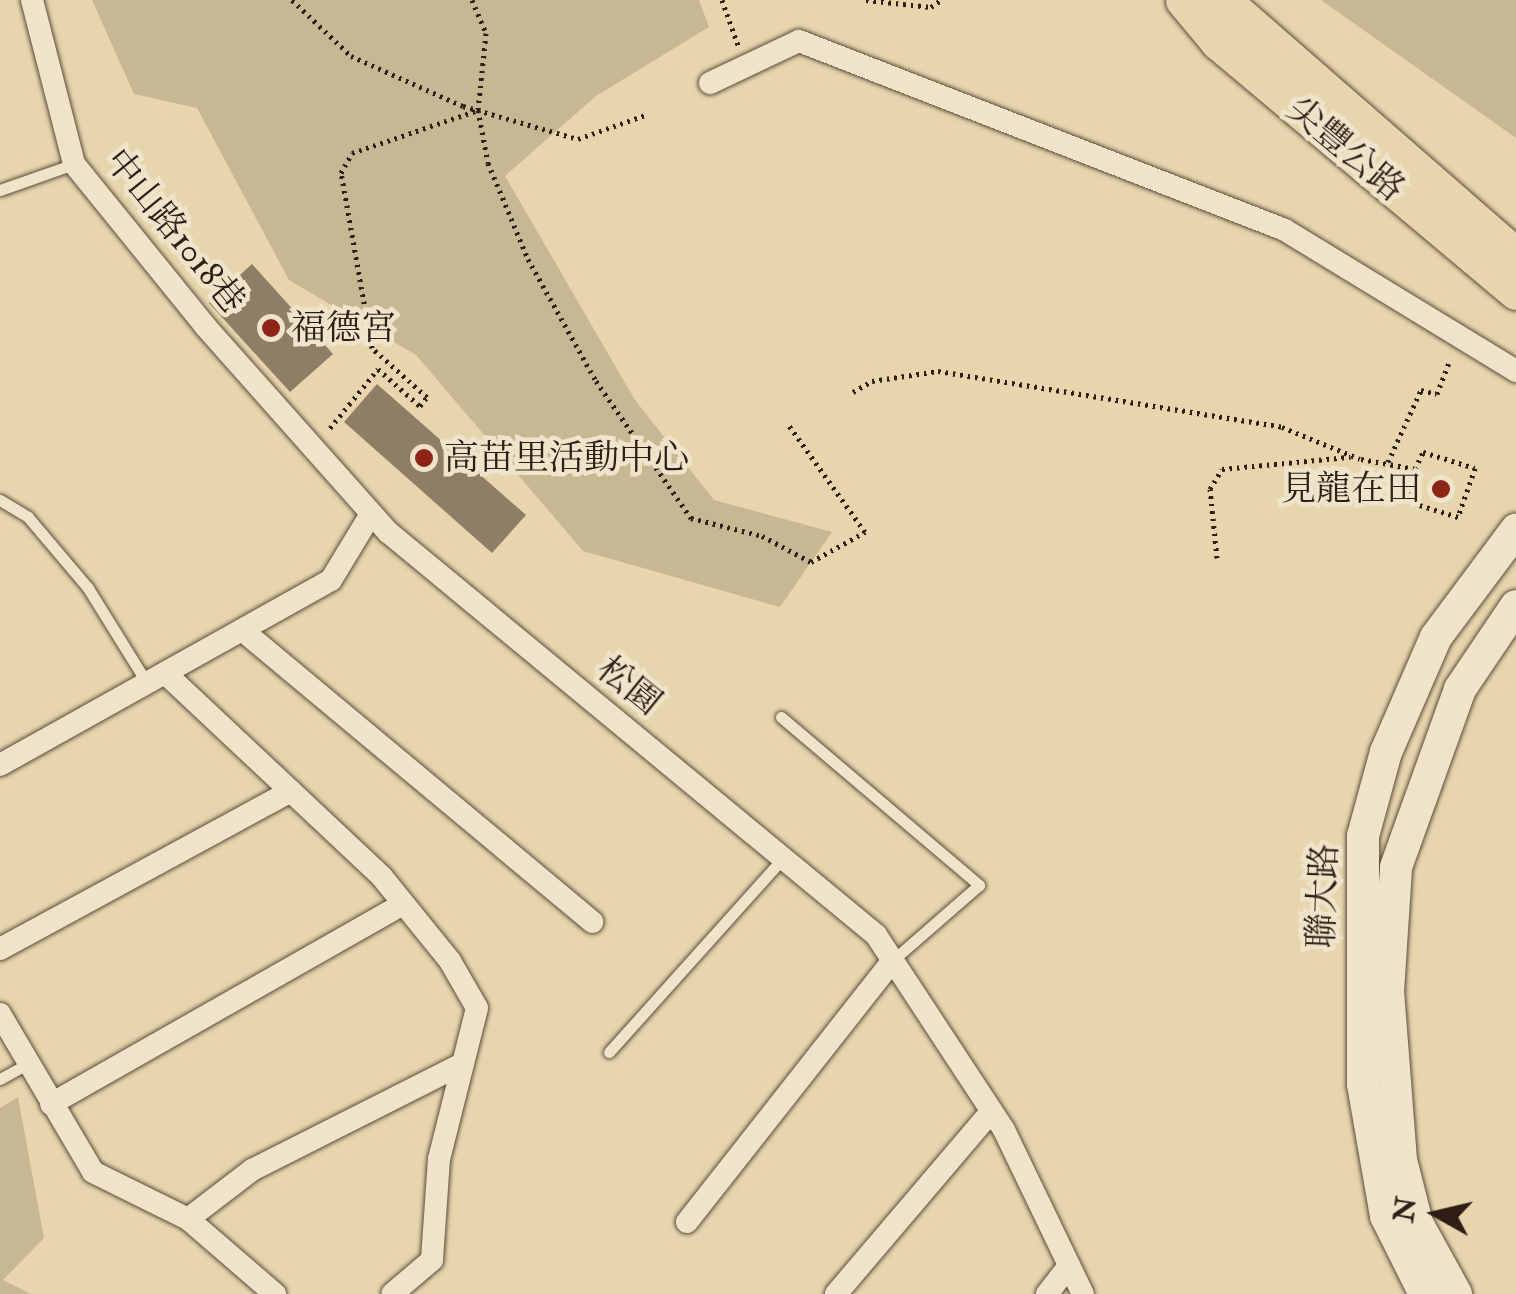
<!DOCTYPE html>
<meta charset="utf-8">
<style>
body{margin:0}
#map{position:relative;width:1516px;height:1294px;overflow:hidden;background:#e7d6ad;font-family:"IM FELL Double Pica","Noto Serif TC",serif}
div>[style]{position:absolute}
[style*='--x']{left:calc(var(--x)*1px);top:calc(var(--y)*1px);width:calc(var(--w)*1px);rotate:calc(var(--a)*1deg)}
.green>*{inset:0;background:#c8b793}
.building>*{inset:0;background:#8e7e65}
.path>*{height:5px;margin-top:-2.5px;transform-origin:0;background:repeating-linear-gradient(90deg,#2e1e16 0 2.5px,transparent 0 7.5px)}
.roads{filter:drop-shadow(0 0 2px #5c4c3c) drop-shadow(0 0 2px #5c4c3c)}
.lane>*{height:11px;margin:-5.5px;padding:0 5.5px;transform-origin:5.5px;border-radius:5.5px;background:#efe4ca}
.street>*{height:22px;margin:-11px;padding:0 11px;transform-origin:11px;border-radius:11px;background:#efe4ca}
.secondary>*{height:32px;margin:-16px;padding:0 16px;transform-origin:16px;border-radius:16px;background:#efe4ca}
.primary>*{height:35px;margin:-17.5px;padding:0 17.5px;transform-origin:17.5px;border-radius:17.5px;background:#e7d6ad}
.dots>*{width:28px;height:28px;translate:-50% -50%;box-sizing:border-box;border:5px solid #efe4ca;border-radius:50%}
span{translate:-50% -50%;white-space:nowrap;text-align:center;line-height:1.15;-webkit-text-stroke:9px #efe4ca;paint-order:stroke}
.street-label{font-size:35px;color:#2e1e16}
.poi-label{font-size:35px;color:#2e1e16}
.left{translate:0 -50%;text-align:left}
.right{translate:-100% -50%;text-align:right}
.north{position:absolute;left:1386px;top:1164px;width:100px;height:100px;-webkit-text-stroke:8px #efe4ca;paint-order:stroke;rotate:278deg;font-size:28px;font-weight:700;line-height:40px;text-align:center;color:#2e1e16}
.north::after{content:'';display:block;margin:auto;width:35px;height:45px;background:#2e1e16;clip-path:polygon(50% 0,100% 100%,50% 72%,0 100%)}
</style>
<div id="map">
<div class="green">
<div style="clip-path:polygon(92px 0,699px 0,709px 27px,596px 96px,505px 176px,635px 400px,714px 500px,832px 532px,780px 607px,583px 551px,416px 355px,289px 280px,197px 108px,134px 94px)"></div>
<div style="clip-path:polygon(1321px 0,1516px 0,1516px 138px)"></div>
<div style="clip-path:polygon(18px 1097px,44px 1238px,3px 1280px,31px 1294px,0 1294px,0 1108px)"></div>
</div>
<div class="building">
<div style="clip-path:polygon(252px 264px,333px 354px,290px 392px,209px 303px)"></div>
<div style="clip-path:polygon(377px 384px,526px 515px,492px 553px,344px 422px)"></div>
</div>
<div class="path">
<div style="--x:292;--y:0;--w:81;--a:43.5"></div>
<div style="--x:351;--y:56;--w:123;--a:24.1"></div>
<div style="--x:463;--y:106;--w:120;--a:16"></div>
<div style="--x:578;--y:139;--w:71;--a:-19.7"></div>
<div style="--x:472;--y:0;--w:36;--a:67"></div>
<div style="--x:486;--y:33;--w:77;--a:95.9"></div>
<div style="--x:478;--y:110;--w:54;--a:79.3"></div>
<div style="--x:488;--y:163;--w:104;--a:67.4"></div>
<div style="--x:528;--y:259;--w:140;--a:60.9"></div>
<div style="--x:596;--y:381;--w:167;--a:55.3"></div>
<div style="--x:691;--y:518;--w:73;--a:14.2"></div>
<div style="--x:762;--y:536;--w:55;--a:28"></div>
<div style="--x:811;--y:562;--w:62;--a:-29.1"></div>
<div style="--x:865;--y:532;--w:133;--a:-125.5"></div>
<div style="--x:722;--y:0;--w:48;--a:70.4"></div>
<div style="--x:866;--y:0;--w:65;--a:6.1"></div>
<div style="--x:931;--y:7;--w:12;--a:-35"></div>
<div style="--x:853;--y:392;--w:22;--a:-30"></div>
<div style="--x:872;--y:381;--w:67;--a:-8.6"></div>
<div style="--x:938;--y:371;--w:349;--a:9.2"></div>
<div style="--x:1282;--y:427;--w:84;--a:22.3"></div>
<div style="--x:330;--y:428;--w:76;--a:-50.9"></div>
<div style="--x:378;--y:369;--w:56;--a:41.4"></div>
<div style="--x:420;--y:406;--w:11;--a:-52"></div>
<div style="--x:427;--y:397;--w:74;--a:-138.3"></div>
<div style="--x:372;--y:348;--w:178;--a:-100"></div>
<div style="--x:341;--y:173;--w:23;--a:-61"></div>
<div style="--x:352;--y:153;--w:133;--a:-18.8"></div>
<div style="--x:1361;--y:459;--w:55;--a:10.5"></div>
<div style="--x:1415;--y:469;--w:19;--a:-65"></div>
<div style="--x:1423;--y:452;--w:54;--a:17.1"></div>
<div style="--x:1475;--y:468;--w:52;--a:109.1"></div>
<div style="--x:1458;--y:517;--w:53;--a:-162.6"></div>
<div style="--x:1407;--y:501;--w:33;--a:-76"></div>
<div style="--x:1388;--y:462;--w:79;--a:-65.4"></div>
<div style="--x:1421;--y:390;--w:16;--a:14"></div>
<div style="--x:1437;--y:394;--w:36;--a:-69"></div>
<div style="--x:1217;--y:558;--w:69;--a:-95.8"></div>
<div style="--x:1210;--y:489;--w:23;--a:-59"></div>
<div style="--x:1222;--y:469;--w:129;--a:-5.4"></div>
</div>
<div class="roads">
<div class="lane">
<div style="--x:0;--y:190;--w:78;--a:-19.4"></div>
<div style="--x:0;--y:500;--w:33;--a:31"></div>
<div style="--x:28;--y:517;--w:93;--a:49.8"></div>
<div style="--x:88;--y:588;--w:112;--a:58.2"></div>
<div style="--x:781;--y:717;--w:260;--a:40.3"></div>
<div style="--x:979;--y:885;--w:114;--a:138.9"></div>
<div style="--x:609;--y:1052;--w:261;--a:-48.1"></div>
<div style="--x:0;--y:1079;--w:31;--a:-29"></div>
</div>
<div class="street">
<div style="--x:32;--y:0;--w:169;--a:75.6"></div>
<div style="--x:74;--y:164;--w:208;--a:51"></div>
<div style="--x:205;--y:326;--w:276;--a:48.4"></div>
<div style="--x:388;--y:532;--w:633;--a:39.55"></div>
<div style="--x:876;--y:935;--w:233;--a:56.7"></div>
<div style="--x:1004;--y:1130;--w:182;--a:64.3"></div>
<div style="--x:710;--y:83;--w:98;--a:-25.3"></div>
<div style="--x:799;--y:41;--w:521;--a:21.25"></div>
<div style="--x:1285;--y:230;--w:271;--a:31.4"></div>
<div style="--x:242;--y:630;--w:456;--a:39.8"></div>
<div style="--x:165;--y:673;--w:298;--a:43.2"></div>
<div style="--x:382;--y:877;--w:108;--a:51"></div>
<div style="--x:450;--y:961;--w:54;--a:60.1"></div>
<div style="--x:477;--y:1008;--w:156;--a:104.1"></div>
<div style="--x:439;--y:1159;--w:101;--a:94"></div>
<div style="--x:432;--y:1260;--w:52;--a:139.6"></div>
<div style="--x:0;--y:765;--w:379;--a:-29.2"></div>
<div style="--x:331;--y:580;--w:77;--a:-58.8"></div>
<div style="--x:0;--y:949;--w:331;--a:-28.5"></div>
<div style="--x:0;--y:1014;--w:183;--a:59.5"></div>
<div style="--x:93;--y:1172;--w:106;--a:26.3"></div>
<div style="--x:188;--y:1219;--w:115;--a:40.8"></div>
<div style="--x:51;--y:1104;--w:405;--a:-29.6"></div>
<div style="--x:188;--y:1219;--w:81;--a:-37.4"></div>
<div style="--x:252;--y:1170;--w:233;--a:-26.8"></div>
<div style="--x:687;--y:1222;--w:333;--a:-51.8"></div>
<div style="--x:836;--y:1294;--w:240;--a:-49.6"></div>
<div style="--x:1047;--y:1294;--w:36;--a:-52"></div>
</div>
<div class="secondary">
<div style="--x:1425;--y:1294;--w:87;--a:-116.6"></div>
<div style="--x:1386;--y:1216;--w:134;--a:-99.9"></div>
<div style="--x:1363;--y:1084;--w:248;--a:-90"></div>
<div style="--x:1363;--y:836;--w:87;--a:-74.7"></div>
<div style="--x:1386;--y:752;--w:125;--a:-66.5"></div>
<div style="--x:1436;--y:637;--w:134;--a:-53.2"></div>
<div style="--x:1456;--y:1294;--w:81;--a:-118.8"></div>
<div style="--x:1417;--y:1223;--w:65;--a:-104.3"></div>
<div style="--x:1401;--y:1160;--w:169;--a:-94.4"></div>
<div style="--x:1388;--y:992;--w:125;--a:-86.3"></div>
<div style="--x:1396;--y:867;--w:189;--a:-70.2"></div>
<div style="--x:1460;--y:689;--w:100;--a:-56"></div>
</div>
<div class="primary">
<div style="--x:1183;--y:0;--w:55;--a:50.2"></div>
<div style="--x:1218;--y:42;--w:389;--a:40"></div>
<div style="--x:1223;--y:0;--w:389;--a:41.1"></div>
</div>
</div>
<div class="dots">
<div style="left:271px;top:328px;background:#8f2418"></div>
<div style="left:424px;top:458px;background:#8f2418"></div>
<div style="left:1441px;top:489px;background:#8f2418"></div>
</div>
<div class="street-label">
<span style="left:1346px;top:149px;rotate:40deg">尖豐公路</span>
<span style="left:175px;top:231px;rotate:51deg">中山路1018巷</span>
<span style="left:629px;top:686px;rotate:39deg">松園</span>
<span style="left:1323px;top:896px;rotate:-88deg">聯大路</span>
</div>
<div class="poi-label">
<span class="left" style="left:291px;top:328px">福德宮</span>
<span class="left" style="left:444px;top:458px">高苗里活動中心</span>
<span class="right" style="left:1421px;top:489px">見龍在田</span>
</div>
<div class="north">N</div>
</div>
